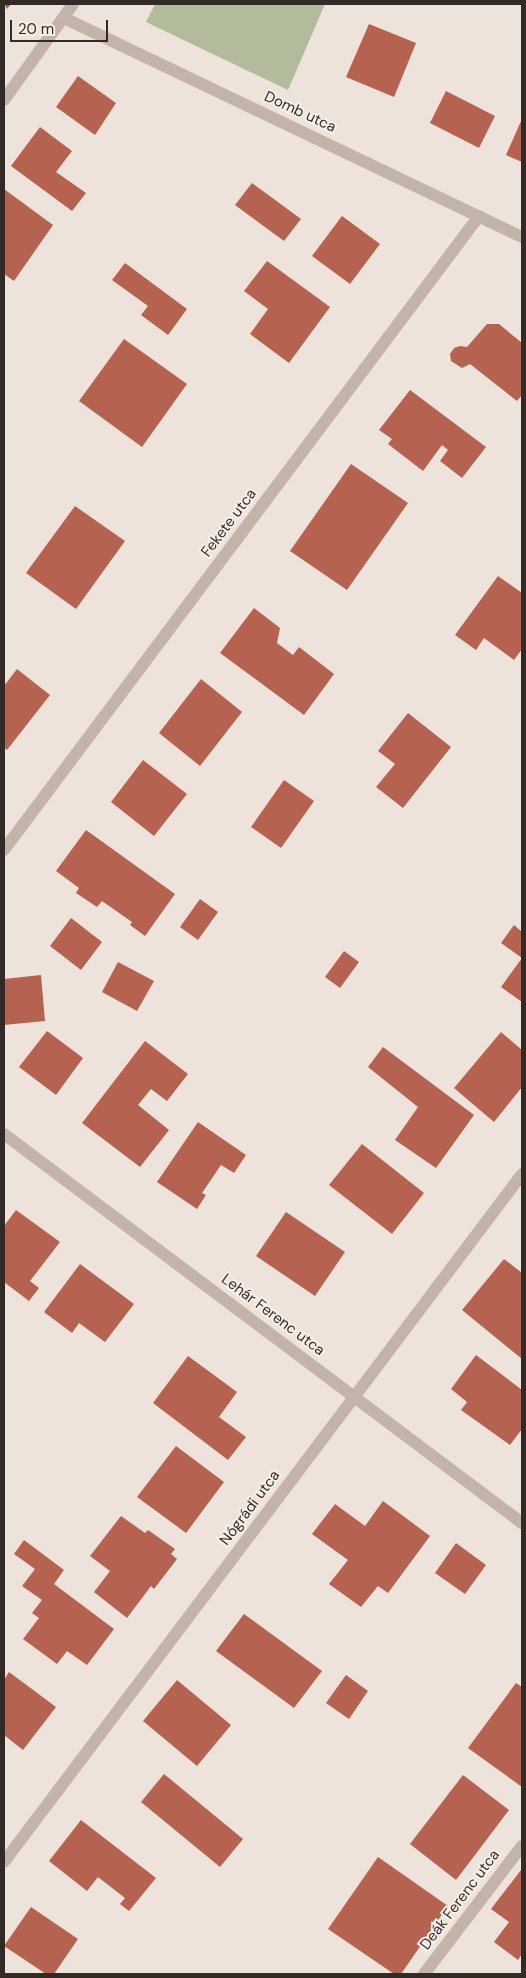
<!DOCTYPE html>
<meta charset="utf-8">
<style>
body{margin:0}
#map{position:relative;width:526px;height:1978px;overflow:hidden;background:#eee3db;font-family:"DM Sans",sans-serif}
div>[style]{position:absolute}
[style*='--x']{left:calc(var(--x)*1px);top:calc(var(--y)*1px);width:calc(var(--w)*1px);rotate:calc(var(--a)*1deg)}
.green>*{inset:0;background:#b3bb9d}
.building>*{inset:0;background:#b66251}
.street>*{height:12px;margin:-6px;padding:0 6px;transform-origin:6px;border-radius:6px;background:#c4b3a9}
span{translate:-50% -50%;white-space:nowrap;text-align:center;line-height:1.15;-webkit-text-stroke:4px #f6eee6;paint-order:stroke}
.street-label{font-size:15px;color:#322a27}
.frame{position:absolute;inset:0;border:5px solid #322a27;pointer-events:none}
.scale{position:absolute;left:10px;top:20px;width:98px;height:22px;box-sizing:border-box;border:2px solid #322a27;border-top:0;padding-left:6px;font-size:15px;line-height:18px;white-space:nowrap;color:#322a27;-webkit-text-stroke:4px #f6eee6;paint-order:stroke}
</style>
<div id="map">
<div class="green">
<div style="clip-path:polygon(155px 4px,325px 4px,288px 90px,146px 22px)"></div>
</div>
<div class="building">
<div style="clip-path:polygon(4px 4px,11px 4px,7px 9px)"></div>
<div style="clip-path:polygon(369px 24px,416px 43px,394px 97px,346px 77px)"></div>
<div style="clip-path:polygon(78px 76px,116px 103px,95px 135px,56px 107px)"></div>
<div style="clip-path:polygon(446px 91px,495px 116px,479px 148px,430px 123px)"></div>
<div style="clip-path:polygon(522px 119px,522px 162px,506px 155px)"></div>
<div style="clip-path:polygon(40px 127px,72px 151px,56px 172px,86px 193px,72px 211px,11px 166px)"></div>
<div style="clip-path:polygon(252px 183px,301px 219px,284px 241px,235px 205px)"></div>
<div style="clip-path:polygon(4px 189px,53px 225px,14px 281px,4px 274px)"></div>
<div style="clip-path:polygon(342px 216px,380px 244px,350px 284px,312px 256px)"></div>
<div style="clip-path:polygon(267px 261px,330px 307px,289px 363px,250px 334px,268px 309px,244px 291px)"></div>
<div style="clip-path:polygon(125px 263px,187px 309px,168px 335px,141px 315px,148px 306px,112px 280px)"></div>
<div style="clip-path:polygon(487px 324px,499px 324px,522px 343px,522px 395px,517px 401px,470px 364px,462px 368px,451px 361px,450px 354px,454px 348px,460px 346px,467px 347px)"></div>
<div style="clip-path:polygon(124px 339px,187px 384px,142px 447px,79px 401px)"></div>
<div style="clip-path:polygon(410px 390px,486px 447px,462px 478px,440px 461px,448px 450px,442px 445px,423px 471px,388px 444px,392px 439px,379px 430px)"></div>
<div style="clip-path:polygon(351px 464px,408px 503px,347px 590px,290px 551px)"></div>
<div style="clip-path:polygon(75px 506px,125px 541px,76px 609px,26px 573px)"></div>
<div style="clip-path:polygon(498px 576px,522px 593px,522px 649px,514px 660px,484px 638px,476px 650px,455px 635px)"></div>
<div style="clip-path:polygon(254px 608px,280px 628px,277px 643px,293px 655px,299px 647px,334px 674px,304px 715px,220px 653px)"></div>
<div style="clip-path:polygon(17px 669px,50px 695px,7px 750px,4px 747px,4px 686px)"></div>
<div style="clip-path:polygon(201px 679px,242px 712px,200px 766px,159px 733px)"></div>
<div style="clip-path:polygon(408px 713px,451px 747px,403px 808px,376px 787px,395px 764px,378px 751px)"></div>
<div style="clip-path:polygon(143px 760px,187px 794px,154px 836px,111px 802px)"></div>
<div style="clip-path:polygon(284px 780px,314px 801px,281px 848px,251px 827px)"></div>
<div style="clip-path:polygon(86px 830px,175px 894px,145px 936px,130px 925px,132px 922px,102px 901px,97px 907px,76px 893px,79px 888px,56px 871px)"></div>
<div style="clip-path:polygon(200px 899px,218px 912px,198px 940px,180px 927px)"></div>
<div style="clip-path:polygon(71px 918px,102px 942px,81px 970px,50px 946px)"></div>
<div style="clip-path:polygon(514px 925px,522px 932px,522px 1002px,501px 987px,522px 958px,501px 943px)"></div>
<div style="clip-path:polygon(344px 951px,359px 962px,340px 988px,325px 977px)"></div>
<div style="clip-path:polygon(118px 962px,154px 981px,137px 1011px,102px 992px)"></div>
<div style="clip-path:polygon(41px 975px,45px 1021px,4px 1025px,4px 979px)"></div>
<div style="clip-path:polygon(47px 1031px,83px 1058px,56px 1095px,19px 1067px)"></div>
<div style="clip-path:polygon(501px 1032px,522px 1050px,522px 1087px,494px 1122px,454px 1088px)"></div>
<div style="clip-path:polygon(145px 1041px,188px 1074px,167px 1101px,151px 1089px,138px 1105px,169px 1130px,140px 1167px,82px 1123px)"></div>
<div style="clip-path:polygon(383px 1047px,474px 1115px,436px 1168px,395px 1140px,418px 1107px,368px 1067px)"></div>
<div style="clip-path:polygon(198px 1122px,246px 1155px,234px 1173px,221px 1165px,202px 1193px,206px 1195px,197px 1209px,157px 1182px)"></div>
<div style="clip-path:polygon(362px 1144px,424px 1193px,392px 1234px,329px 1185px)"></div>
<div style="clip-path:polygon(16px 1210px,60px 1242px,30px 1281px,39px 1288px,29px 1301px,4px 1282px,4px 1226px)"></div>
<div style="clip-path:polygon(286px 1212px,345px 1252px,315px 1296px,256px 1256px)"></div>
<div style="clip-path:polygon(504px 1259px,522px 1273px,522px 1359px,462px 1310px)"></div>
<div style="clip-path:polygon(80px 1264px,134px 1304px,105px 1342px,79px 1323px,72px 1333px,44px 1312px)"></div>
<div style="clip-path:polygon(476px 1355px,522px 1390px,522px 1429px,510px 1445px,461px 1410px,467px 1402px,451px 1389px)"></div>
<div style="clip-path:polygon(188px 1356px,237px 1392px,219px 1417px,246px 1437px,228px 1460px,153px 1403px)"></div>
<div style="clip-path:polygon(176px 1446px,224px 1482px,186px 1533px,137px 1497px)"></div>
<div style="clip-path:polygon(383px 1501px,430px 1536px,388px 1593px,378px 1586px,361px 1607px,329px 1584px,348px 1560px,312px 1534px,335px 1504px,365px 1526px)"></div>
<div style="clip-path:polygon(121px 1516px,145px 1533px,148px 1530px,175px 1549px,171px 1554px,177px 1559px,154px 1589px,151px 1586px,127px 1618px,94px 1592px,110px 1571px,90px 1556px)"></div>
<div style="clip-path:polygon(24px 1540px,64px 1570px,54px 1584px,114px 1629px,87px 1665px,67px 1651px,57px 1664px,23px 1639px,39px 1618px,32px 1613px,42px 1600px,22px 1586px,35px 1569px,14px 1554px)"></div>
<div style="clip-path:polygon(456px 1543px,486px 1565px,465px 1594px,435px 1573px)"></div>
<div style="clip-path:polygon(244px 1614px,322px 1671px,294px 1708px,216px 1651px)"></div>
<div style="clip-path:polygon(9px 1672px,56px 1707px,23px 1750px,4px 1735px,4px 1680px)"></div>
<div style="clip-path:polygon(346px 1675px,368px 1691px,349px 1719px,326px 1703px)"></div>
<div style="clip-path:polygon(177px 1680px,231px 1725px,197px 1766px,143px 1721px)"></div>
<div style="clip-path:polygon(516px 1683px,522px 1687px,522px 1787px,468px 1748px)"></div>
<div style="clip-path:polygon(164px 1774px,243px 1839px,220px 1867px,141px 1802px)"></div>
<div style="clip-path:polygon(463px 1775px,509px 1810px,456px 1880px,410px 1844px)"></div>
<div style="clip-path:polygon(81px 1820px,156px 1878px,129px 1911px,120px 1904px,125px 1898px,98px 1877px,87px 1891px,49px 1861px)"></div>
<div style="clip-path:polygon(378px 1857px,448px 1906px,401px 1974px,394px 1974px,328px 1929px)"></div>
<div style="clip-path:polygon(521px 1870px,522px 1954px,518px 1960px,494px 1942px,509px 1922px,491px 1909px)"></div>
<div style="clip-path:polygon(31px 1907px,78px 1939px,54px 1974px,46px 1974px,4px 1946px)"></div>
</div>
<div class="street">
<div style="--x:64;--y:18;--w:508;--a:25.56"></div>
<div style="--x:4;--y:100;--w:118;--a:-54.3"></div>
<div style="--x:4;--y:850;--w:792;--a:-53.16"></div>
<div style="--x:4;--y:1134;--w:648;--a:36.91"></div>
<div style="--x:4;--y:1862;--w:861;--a:-53.02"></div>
<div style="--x:424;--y:1974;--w:161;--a:-52.6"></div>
</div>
<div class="street-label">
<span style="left:300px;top:112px;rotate:25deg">Domb utca</span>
<span style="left:229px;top:523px;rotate:-53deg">Fekete utca</span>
<span style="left:273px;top:1315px;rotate:37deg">Lehár Ferenc utca</span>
<span style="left:250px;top:1508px;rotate:-53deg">Nógrádi utca</span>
<span style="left:460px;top:1900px;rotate:-53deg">Deák Ferenc utca</span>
</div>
<div class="frame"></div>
<div class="scale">20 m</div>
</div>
